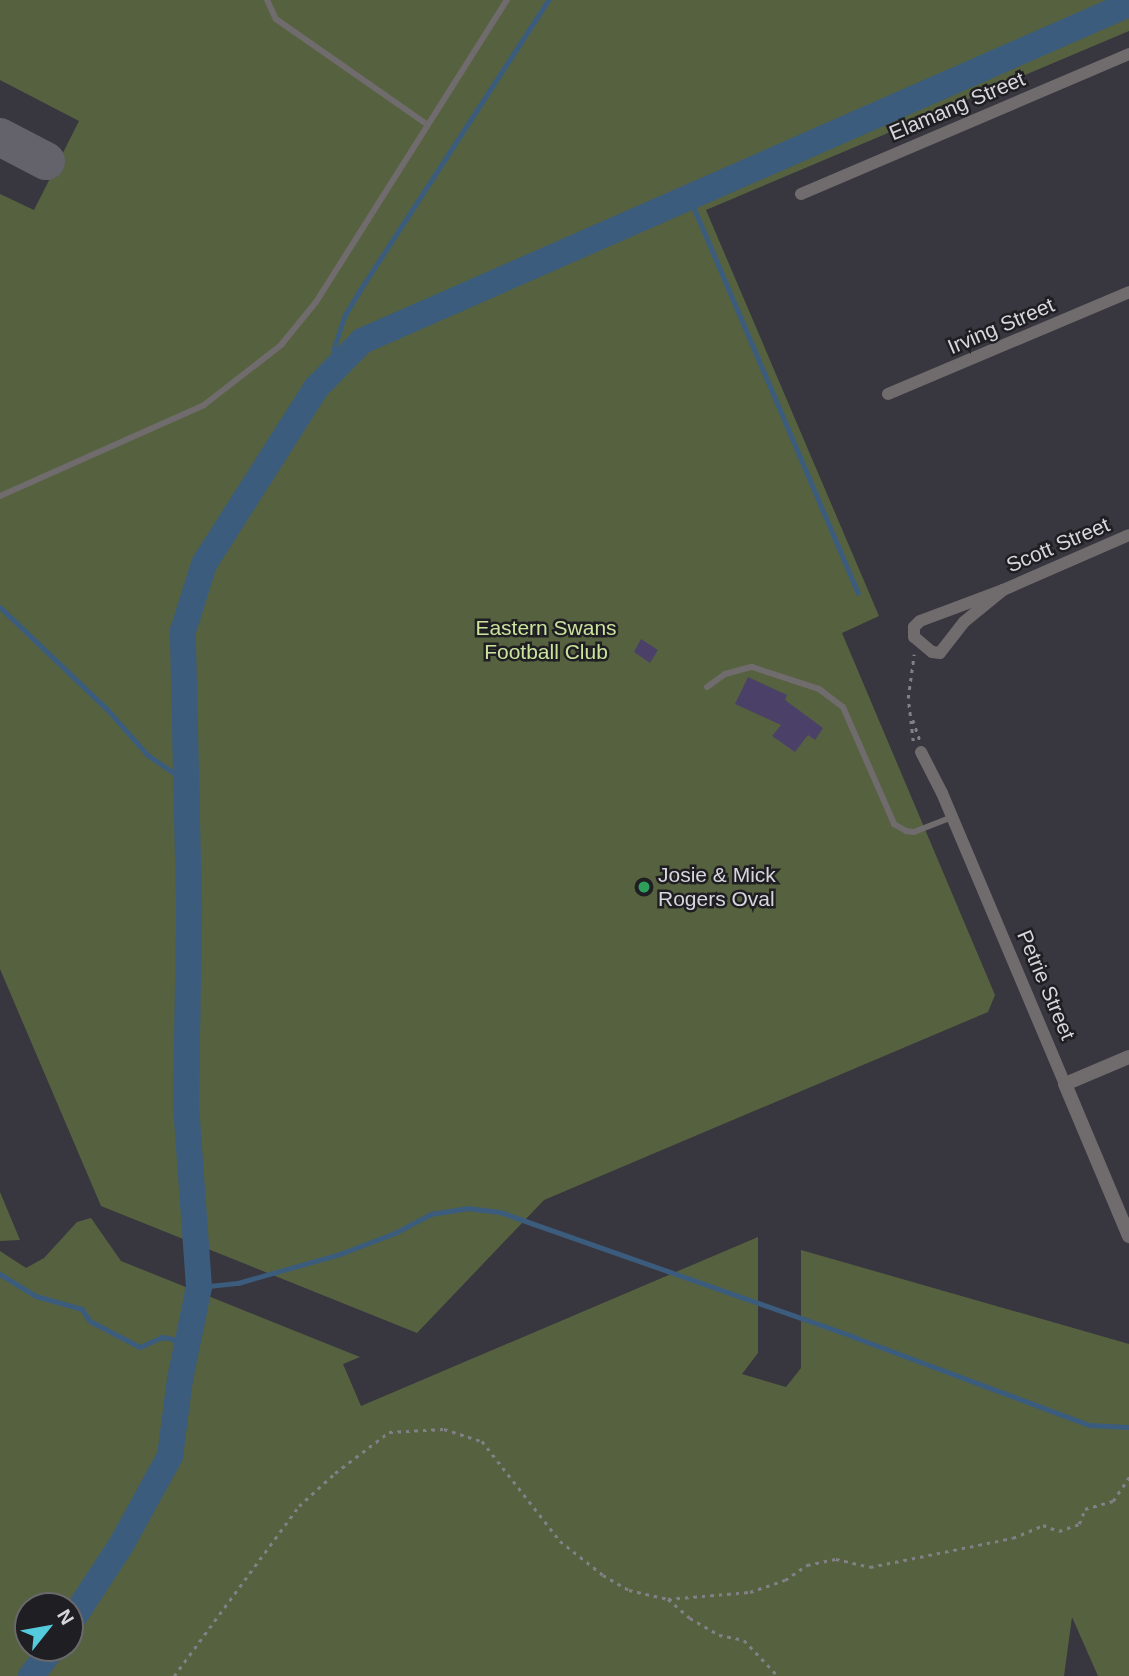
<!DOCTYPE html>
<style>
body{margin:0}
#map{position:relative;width:1129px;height:1676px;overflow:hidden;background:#38363f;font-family:Arial,sans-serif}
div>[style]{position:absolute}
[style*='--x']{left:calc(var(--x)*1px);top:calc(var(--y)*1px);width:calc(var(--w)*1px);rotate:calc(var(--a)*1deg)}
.green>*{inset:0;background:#56623f}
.stream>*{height:4.5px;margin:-2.25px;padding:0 2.25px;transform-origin:2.25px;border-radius:2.25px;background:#3b5c7d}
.river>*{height:26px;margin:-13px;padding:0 13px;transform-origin:13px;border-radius:13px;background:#3b5c7d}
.taxiway>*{height:38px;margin:-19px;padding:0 19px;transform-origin:19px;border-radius:19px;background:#64626a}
.building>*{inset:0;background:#4b4168}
.path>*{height:2.5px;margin-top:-1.25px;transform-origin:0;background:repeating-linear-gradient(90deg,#818087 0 3.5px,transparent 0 8.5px)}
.service>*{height:6px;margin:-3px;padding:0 3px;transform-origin:3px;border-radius:3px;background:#706b6c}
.minor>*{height:12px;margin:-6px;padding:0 6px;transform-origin:6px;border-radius:6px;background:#706b6c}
.tertiary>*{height:14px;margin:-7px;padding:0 7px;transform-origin:7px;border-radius:7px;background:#706b6c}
.dots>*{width:19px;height:19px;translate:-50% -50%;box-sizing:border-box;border:4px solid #1f1e22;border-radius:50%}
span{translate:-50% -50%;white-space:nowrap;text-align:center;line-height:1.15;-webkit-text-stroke:5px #1f1e22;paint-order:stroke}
.street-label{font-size:21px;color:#d7d6dc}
.park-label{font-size:21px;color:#cbe39c}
.poi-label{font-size:21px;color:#d7d6dc}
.left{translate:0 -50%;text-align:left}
.north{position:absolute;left:14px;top:1592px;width:70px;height:70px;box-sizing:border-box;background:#1f1e22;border:2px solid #69686c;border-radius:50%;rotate:59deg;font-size:19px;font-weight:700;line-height:28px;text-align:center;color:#d7d6dc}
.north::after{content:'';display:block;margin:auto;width:24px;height:32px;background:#54cadd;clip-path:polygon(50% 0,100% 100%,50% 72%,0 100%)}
</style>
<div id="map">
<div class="green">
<div style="clip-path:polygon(0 0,1129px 0,1129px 31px,706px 210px,879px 616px,842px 633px,995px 995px,988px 1012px,544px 1200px,417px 1333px,101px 1206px,0 969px,0 194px,34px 210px,79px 121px,0 80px)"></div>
<div style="clip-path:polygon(0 1192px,20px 1240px,0 1241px)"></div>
<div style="clip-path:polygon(evenodd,91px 1218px,121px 1261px,360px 1357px,343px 1364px,361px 1406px,758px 1237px,758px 1353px,742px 1374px,786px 1387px,801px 1368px,801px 1250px,1129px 1344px,1129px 1676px,1098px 1676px,1072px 1617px,1064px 1676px,0 1676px,0 1251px,26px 1268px,44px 1258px,77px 1222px,91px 1218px,28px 1606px,70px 1606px,70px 1648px,28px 1648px,28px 1606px)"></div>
</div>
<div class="stream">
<div style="--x:689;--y:196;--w:431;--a:66.9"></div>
<div style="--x:333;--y:370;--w:22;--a:-87"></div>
<div style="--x:334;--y:348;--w:35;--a:-72"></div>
<div style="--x:345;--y:315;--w:29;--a:-59"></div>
<div style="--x:360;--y:290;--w:346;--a:-57"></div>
<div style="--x:0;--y:607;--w:148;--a:43.6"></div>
<div style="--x:107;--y:709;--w:62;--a:48.3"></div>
<div style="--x:148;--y:755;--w:47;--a:34.7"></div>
<div style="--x:0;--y:1274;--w:42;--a:31.4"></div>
<div style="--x:36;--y:1296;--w:48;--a:15.8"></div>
<div style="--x:82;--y:1309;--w:14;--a:56"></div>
<div style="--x:90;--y:1321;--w:56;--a:27.5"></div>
<div style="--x:140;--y:1347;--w:24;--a:-24"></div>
<div style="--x:162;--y:1337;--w:11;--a:10"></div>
<div style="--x:173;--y:1339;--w:17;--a:40"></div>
<div style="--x:199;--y:1287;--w:39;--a:-6"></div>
<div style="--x:238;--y:1283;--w:106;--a:-15.9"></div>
<div style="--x:340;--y:1254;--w:59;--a:-20.9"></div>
<div style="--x:395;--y:1233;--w:41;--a:-27.8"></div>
<div style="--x:431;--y:1214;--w:36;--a:-9"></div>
<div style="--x:467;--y:1208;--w:33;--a:7"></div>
<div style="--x:500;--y:1212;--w:375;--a:19.4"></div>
<div style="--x:854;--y:1337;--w:251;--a:20.5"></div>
<div style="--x:1089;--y:1425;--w:40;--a:2.9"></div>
</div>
<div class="river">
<div style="--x:70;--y:1623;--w:91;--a:-56.7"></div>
<div style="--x:120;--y:1547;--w:104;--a:-61.2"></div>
<div style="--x:170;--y:1456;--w:78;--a:-82.6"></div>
<div style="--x:180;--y:1379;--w:94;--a:-78.3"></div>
<div style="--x:199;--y:1287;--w:181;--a:-94.1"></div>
<div style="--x:186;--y:1106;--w:201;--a:-89.1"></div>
<div style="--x:189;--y:905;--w:274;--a:-91.3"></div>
<div style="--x:183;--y:631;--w:70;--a:-72.6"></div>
<div style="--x:204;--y:564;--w:209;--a:-57.5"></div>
<div style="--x:316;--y:388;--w:66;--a:-45.6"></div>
<div style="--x:362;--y:341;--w:838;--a:-23.72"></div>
<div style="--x:31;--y:1676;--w:36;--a:-52"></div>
</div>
<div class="taxiway">
<div style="--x:0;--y:137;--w:52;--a:27.6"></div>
</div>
<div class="building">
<div style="clip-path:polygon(641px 639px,658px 650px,650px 663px,634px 652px)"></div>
<div style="clip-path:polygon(748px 677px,787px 695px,785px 700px,823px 728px,815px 740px,808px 735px,795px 752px,772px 736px,781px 725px,735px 704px)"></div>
</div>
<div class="path">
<div style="--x:913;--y:720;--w:21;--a:71"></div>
<div style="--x:913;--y:741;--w:43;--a:-96.6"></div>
<div style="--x:908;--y:698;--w:44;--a:-82.2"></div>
<div style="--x:668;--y:1599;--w:29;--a:41"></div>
<div style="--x:690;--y:1618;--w:34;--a:30"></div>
<div style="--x:719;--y:1635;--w:25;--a:11"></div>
<div style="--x:744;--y:1640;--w:50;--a:46.6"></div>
<div style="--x:174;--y:1676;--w:211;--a:-53.7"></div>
<div style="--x:299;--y:1506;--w:49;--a:-42.5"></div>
<div style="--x:335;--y:1473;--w:68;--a:-37.2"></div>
<div style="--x:389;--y:1432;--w:55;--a:-3.1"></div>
<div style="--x:444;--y:1429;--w:40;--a:18"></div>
<div style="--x:482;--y:1441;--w:127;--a:52"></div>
<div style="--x:560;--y:1541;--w:55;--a:38.3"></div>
<div style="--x:603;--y:1575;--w:30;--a:30"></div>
<div style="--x:629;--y:1590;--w:40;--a:13"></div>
<div style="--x:668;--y:1599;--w:82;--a:-4.9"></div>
<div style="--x:750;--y:1592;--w:37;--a:-19"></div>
<div style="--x:785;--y:1580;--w:27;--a:-34"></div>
<div style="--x:807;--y:1565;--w:30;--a:-12"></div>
<div style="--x:836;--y:1559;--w:35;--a:13"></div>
<div style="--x:870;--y:1567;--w:146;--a:-11.5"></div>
<div style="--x:1013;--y:1538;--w:33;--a:-23"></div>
<div style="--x:1043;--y:1525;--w:17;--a:21"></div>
<div style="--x:1059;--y:1531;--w:21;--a:-19"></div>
<div style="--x:1079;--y:1524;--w:16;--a:-68"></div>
<div style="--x:1085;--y:1509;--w:29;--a:-16"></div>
<div style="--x:1113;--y:1501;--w:29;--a:-56"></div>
</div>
<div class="service">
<div style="--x:267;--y:0;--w:21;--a:65"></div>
<div style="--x:276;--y:19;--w:185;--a:34.9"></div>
<div style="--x:0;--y:496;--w:223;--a:-24"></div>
<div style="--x:204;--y:405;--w:98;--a:-37.9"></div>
<div style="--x:281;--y:345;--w:55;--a:-50.9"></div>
<div style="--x:316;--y:302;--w:357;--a:-57.7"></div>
<div style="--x:707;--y:687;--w:22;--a:-36"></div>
<div style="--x:725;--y:674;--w:28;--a:-15"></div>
<div style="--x:752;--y:667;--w:71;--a:18.2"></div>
<div style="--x:819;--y:689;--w:30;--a:37"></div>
<div style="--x:843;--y:707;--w:128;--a:66.4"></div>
<div style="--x:894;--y:824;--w:14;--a:30"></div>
<div style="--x:906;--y:831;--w:8;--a:7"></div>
<div style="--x:914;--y:832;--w:41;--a:-21.5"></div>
</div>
<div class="minor">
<div style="--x:801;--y:194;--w:357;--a:-23.1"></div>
<div style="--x:888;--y:394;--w:262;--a:-22.9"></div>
<div style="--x:1003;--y:590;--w:50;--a:140.6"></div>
<div style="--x:964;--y:622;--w:39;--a:128"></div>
<div style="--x:940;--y:653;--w:8;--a:-173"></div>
<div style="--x:932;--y:652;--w:23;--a:-140"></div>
<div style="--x:914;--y:637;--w:10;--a:-90"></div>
<div style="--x:914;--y:627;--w:8;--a:-45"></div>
<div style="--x:920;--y:621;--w:89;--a:-20.5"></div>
<div style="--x:1003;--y:590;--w:137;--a:-23.6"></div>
<div style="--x:921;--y:752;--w:46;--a:62.9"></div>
<div style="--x:942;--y:793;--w:316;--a:67.1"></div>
</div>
<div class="tertiary">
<div style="--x:1129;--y:1057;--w:69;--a:157.1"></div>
<div style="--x:1065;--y:1084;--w:165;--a:67.2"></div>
</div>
<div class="dots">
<div style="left:644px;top:887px;background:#2e9e5b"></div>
</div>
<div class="street-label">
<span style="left:957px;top:106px;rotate:-23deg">Elamang Street</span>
<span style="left:1001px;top:326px;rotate:-23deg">Irving Street</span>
<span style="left:1058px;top:545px;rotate:-23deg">Scott Street</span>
<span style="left:1046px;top:985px;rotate:67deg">Petrie Street</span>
</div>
<div class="park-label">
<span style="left:546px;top:640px">Eastern Swans<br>Football Club</span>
</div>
<div class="poi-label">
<span class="left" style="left:658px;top:887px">Josie &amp; Mick<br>Rogers Oval</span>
</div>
<div class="north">N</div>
</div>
